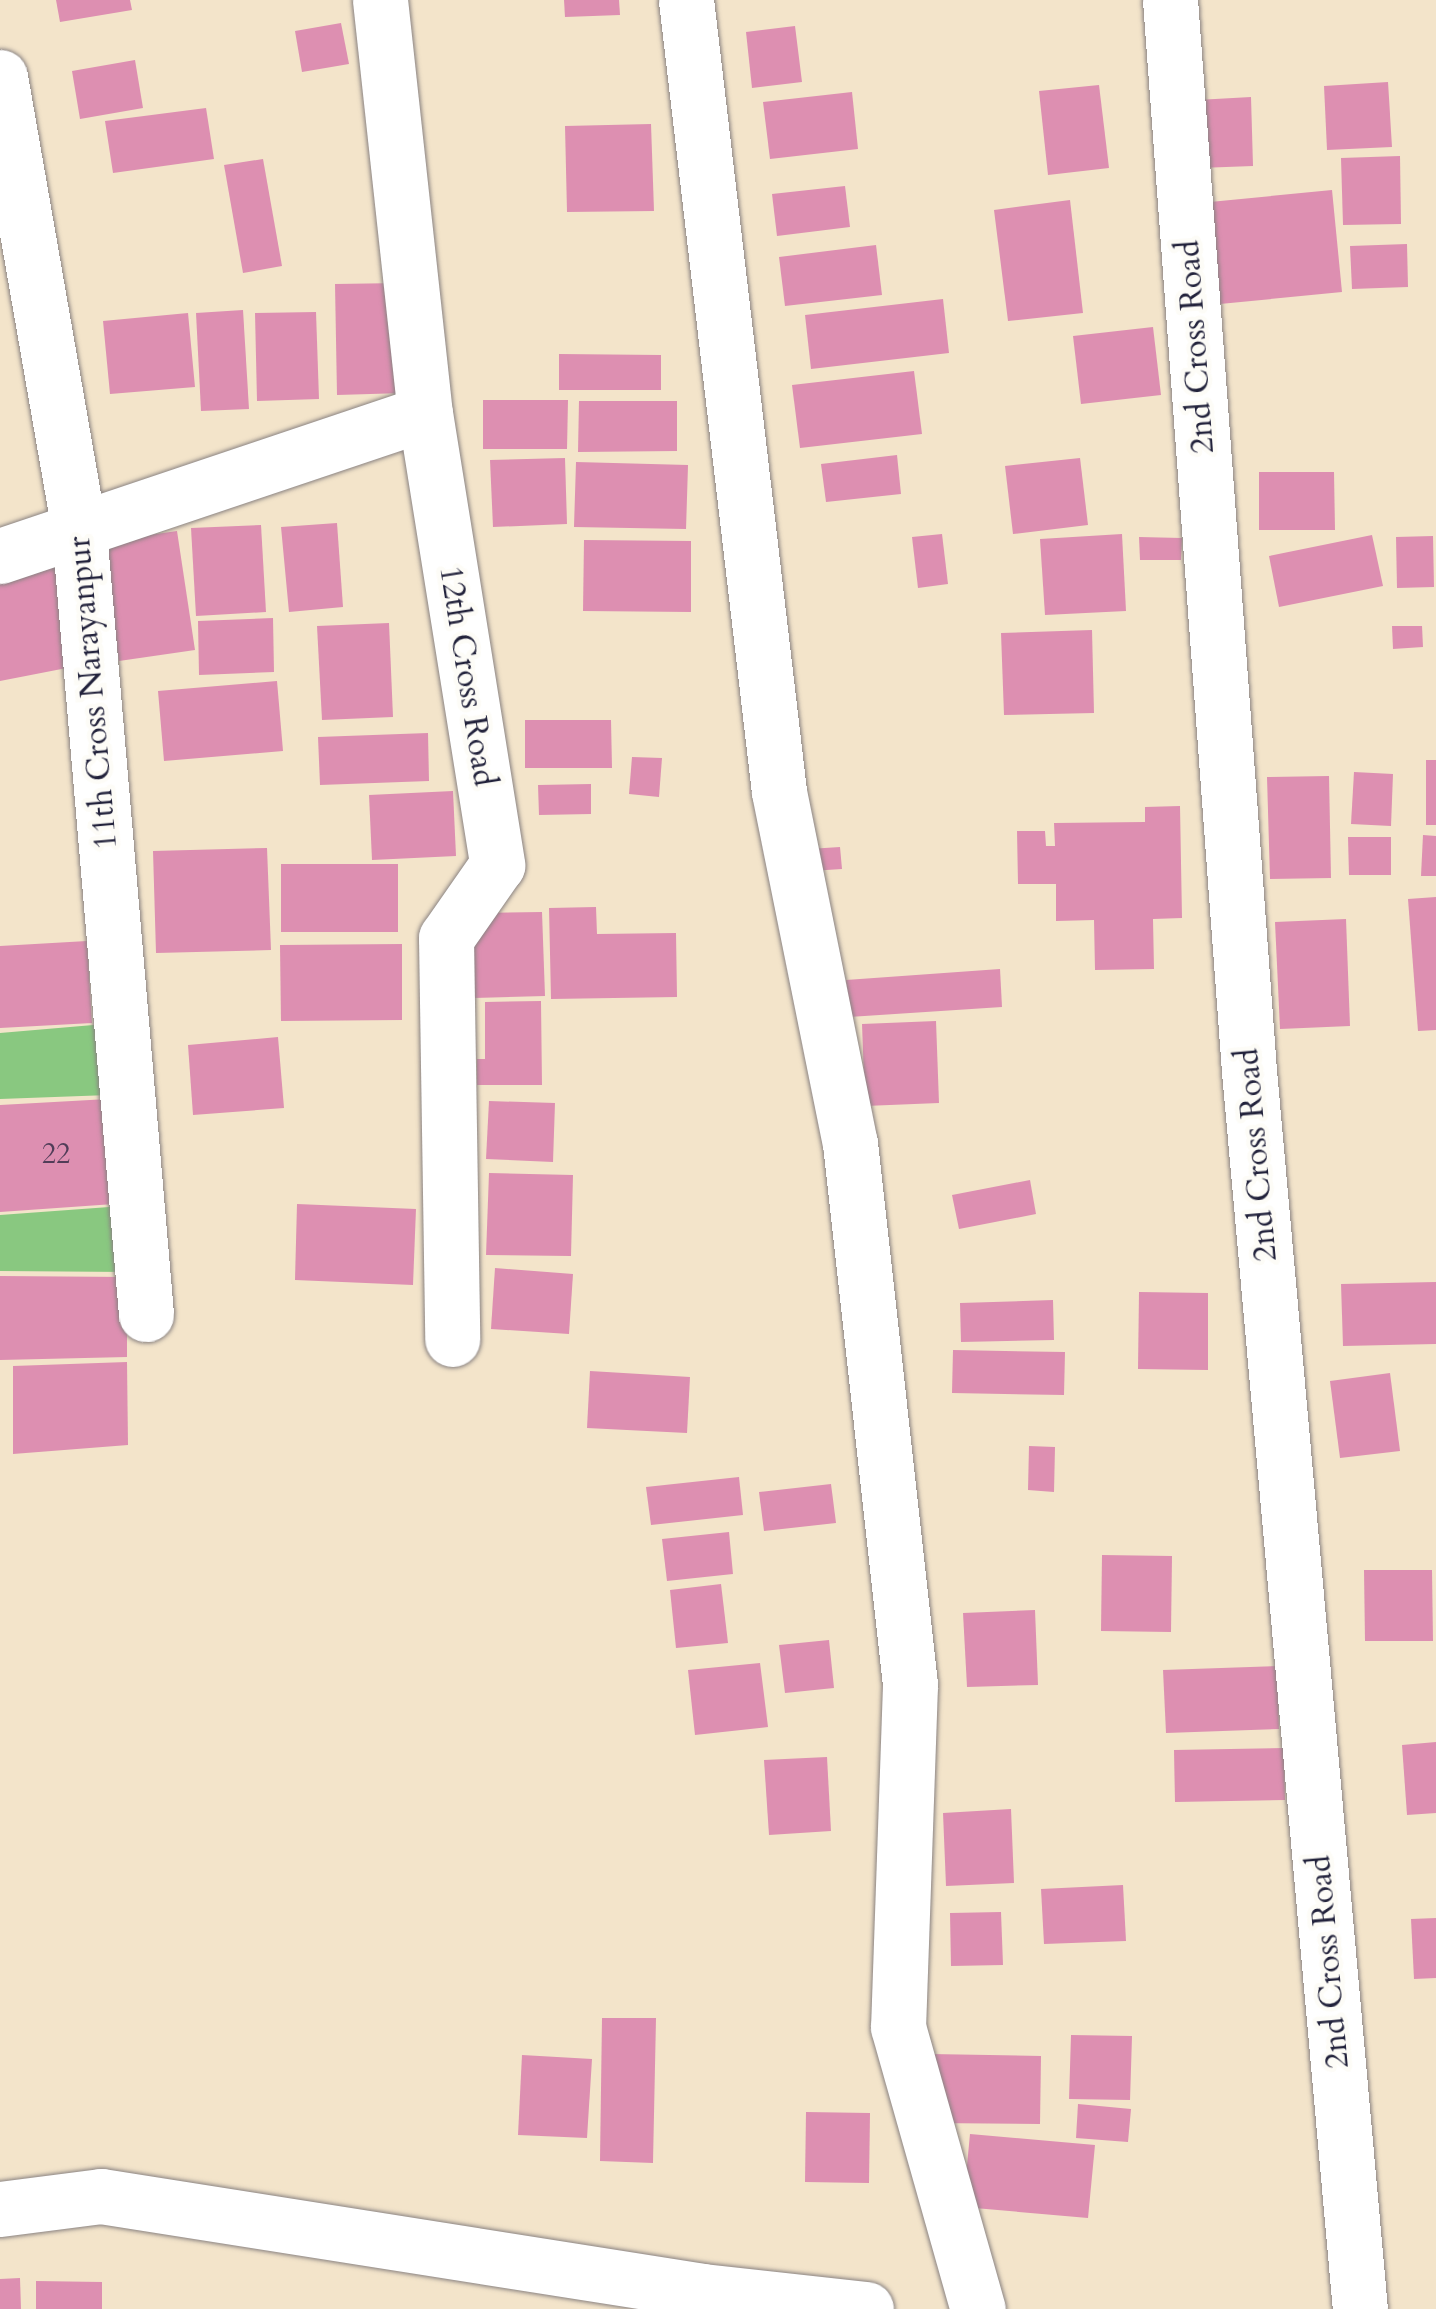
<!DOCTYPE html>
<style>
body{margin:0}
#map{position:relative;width:1436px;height:2309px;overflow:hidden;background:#f3e4ca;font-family:Cardo,serif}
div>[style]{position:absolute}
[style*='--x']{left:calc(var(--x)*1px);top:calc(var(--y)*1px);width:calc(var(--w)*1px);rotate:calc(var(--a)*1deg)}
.green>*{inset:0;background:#89c880}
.building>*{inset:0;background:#dd8fb1}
.roads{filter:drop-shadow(0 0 2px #8a8382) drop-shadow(0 0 2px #8a8382)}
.minor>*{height:55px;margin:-27.5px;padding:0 27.5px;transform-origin:27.5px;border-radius:27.5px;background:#fff}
.primary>*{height:55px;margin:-27.5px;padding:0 27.5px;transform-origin:27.5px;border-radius:27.5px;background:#fff}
span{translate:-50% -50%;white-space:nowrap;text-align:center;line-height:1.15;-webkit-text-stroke:9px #fdfcf7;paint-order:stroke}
.number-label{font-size:28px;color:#513d58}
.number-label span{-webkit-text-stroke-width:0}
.street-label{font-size:32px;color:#22223b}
</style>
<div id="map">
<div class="green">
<div style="clip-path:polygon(105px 1024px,109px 1095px,0 1099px,0 1033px)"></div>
<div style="clip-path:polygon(123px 1206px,127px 1272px,0 1271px,0 1215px)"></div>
</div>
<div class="building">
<div style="clip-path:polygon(56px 0,130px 0,132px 10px,60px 22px)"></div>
<div style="clip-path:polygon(564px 0,619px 0,620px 15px,565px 17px)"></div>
<div style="clip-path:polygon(341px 23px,349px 64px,302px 72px,295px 31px)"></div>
<div style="clip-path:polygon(795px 26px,802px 82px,752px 88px,746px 32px)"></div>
<div style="clip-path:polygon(135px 60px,143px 108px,80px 119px,72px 71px)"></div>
<div style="clip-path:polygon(1388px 82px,1392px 147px,1327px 150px,1324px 86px)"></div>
<div style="clip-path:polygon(1099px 85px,1109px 168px,1048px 175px,1039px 91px)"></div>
<div style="clip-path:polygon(852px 92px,858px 149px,770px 159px,763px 102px)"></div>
<div style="clip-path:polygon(1251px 97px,1253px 166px,1199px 168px,1197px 100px)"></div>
<div style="clip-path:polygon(206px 108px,214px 159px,113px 173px,105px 121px)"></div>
<div style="clip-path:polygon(651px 124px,654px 211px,567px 212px,565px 126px)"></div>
<div style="clip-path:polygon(1400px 156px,1401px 224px,1343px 225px,1341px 158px)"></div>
<div style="clip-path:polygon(263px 159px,282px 266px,243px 273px,224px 165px)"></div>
<div style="clip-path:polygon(845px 186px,850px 227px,777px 236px,772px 194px)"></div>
<div style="clip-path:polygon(1332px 190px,1342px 292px,1220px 304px,1210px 202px)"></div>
<div style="clip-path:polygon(1070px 200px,1083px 313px,1008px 321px,994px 210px)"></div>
<div style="clip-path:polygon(1407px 244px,1408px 287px,1352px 289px,1350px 246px)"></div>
<div style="clip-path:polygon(876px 245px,882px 295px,785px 306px,779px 257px)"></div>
<div style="clip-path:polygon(401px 283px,404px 393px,337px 395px,335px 284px)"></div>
<div style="clip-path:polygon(943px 299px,949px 353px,811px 369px,805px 315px)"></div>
<div style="clip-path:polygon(243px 310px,249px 409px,201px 411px,196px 313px)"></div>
<div style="clip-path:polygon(316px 312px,319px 399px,257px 401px,255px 313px)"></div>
<div style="clip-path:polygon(188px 313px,195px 387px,110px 394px,103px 321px)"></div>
<div style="clip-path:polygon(1153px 327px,1161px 395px,1081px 404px,1073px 336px)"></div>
<div style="clip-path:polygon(559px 354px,661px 355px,661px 390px,559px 390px)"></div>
<div style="clip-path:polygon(914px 371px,922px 434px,800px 448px,792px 385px)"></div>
<div style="clip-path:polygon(483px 400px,568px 400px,567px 449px,483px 449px)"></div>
<div style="clip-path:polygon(579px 401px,677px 401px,677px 451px,578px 452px)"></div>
<div style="clip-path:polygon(897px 455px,901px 494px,826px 502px,821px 464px)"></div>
<div style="clip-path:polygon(565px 458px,567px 524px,493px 527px,490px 460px)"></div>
<div style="clip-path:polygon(1080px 458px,1088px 525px,1013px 534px,1005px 466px)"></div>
<div style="clip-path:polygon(576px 462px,688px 465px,686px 529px,574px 527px)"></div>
<div style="clip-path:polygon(1259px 472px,1334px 472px,1335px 530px,1259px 530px)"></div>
<div style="clip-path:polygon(337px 523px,343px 607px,289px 612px,281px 527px)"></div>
<div style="clip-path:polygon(261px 525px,266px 612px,196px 616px,191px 528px)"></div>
<div style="clip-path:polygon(177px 531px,195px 650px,119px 661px,101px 542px)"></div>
<div style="clip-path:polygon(942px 534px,948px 584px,918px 588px,912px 537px)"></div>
<div style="clip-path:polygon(1122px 534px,1126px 611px,1045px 615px,1040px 539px)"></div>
<div style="clip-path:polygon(1372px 535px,1383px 586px,1279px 607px,1269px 556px)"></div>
<div style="clip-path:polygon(1433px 536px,1434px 587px,1397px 588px,1396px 537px)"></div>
<div style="clip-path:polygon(1139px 537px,1182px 538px,1181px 560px,1140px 560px)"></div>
<div style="clip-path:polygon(584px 540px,691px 541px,691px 612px,583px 611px)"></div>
<div style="clip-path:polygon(69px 554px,77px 666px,0 681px,0 572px)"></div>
<div style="clip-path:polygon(273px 618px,274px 672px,199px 675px,198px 621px)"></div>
<div style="clip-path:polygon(389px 623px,393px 717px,322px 720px,317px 626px)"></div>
<div style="clip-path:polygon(1392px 626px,1422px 626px,1423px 647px,1393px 649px)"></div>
<div style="clip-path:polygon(1092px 630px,1094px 713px,1004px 715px,1001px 633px)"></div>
<div style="clip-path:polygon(277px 681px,283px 751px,164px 761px,158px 691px)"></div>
<div style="clip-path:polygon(525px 720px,611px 720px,612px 768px,525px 768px)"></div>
<div style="clip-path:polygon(428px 733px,429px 781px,320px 785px,318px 737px)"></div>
<div style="clip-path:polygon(632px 757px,662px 758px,659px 797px,629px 794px)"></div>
<div style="clip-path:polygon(1426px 760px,1436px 760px,1436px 825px,1426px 825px)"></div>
<div style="clip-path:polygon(1354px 772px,1393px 774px,1391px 826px,1351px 824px)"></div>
<div style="clip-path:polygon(1329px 776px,1331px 878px,1270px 879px,1267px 777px)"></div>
<div style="clip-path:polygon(591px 784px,591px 814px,539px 815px,538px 785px)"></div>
<div style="clip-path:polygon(453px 791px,456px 856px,372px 860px,369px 795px)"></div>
<div style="clip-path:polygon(1180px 806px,1182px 918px,1153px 919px,1154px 969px,1095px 970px,1094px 920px,1056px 921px,1056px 884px,1018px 884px,1017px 831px,1045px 831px,1046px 846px,1055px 846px,1054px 823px,1145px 822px,1145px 807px)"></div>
<div style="clip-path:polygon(1423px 835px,1436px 836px,1436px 876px,1421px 876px)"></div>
<div style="clip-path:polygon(1348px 837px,1391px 837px,1391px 875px,1349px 875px)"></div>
<div style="clip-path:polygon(840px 847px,842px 869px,811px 871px,809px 849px)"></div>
<div style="clip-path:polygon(267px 848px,271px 950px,156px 953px,153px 851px)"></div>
<div style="clip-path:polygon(281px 864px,398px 864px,398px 932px,281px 932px)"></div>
<div style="clip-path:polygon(1436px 897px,1436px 1030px,1418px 1031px,1408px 899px)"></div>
<div style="clip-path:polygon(596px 907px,597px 934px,676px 933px,677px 997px,551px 999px,549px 908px)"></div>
<div style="clip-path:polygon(542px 912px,545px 996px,474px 998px,472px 913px)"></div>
<div style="clip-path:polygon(1346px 919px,1350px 1026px,1280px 1029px,1275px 922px)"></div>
<div style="clip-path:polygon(87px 941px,92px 1023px,0 1028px,0 946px)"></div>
<div style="clip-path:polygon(402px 944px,402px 1020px,281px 1021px,280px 945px)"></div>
<div style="clip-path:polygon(1000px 969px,1002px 1007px,849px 1017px,846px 980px)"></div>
<div style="clip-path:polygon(541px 1001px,542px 1085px,477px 1085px,477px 1059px,485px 1059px,485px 1002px)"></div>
<div style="clip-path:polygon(936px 1021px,939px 1103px,865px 1106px,862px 1024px)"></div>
<div style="clip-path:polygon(278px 1037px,284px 1108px,193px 1115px,188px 1045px)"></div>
<div style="clip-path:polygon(108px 1099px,114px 1204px,0 1212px,0 1105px)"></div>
<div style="clip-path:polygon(489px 1101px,555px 1103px,553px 1162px,486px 1159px)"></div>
<div style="clip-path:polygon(489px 1173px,573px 1175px,571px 1256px,486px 1255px)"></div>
<div style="clip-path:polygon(1030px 1180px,1036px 1214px,959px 1229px,952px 1195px)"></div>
<div style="clip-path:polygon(297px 1204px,416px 1209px,413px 1285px,295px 1280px)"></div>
<div style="clip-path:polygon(495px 1268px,573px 1274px,569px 1334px,491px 1329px)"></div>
<div style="clip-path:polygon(0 1276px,127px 1277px,127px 1357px,0 1360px)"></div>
<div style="clip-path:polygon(1436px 1282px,1436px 1344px,1343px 1346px,1341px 1284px)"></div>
<div style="clip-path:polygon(1139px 1292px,1208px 1293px,1208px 1370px,1138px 1369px)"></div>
<div style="clip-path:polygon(1053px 1300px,1054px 1340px,961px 1342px,960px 1303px)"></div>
<div style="clip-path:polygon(953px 1350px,1065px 1352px,1064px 1395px,952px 1393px)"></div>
<div style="clip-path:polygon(127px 1362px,128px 1445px,13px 1454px,13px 1366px)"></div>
<div style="clip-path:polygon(590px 1371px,690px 1377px,687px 1433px,587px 1428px)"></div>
<div style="clip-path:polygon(1390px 1373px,1400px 1451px,1340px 1458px,1330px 1381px)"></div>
<div style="clip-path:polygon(1029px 1446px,1055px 1447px,1054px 1492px,1028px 1490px)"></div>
<div style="clip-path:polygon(739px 1477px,743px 1515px,651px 1525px,646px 1487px)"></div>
<div style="clip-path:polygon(831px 1484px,836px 1523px,764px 1531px,759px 1492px)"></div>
<div style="clip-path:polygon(729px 1532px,733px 1574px,667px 1581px,662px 1539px)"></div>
<div style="clip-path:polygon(1102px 1555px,1172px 1556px,1171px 1632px,1101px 1631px)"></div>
<div style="clip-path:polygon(1364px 1570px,1432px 1570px,1433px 1641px,1365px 1641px)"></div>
<div style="clip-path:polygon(721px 1584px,728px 1643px,676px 1648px,670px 1590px)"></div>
<div style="clip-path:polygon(1035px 1610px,1038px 1685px,967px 1687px,963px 1613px)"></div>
<div style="clip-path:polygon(829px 1640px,834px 1688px,785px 1693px,779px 1645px)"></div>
<div style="clip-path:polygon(760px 1663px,768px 1727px,695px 1735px,688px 1670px)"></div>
<div style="clip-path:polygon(1277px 1666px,1279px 1729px,1166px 1733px,1163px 1670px)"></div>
<div style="clip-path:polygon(1436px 1742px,1436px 1813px,1407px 1815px,1402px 1745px)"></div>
<div style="clip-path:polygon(1284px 1748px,1285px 1800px,1175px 1802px,1174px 1750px)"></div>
<div style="clip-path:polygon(827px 1757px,831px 1831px,769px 1835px,764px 1760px)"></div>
<div style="clip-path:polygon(1011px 1809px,1014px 1883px,946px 1886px,943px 1813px)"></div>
<div style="clip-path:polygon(1123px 1885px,1126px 1941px,1044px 1944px,1041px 1889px)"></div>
<div style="clip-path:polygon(1001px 1912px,1003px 1965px,951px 1966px,950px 1913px)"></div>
<div style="clip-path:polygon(1436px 1918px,1436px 1978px,1414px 1979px,1411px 1919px)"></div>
<div style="clip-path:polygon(602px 2018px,656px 2018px,653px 2163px,600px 2161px)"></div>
<div style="clip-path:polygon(1071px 2035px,1132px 2036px,1130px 2100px,1069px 2099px)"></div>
<div style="clip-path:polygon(930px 2054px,1041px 2056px,1040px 2124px,929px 2123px)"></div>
<div style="clip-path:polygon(522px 2055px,592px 2059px,587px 2138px,518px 2135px)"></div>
<div style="clip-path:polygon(1078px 2104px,1131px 2109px,1128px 2142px,1076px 2138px)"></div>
<div style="clip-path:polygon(806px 2112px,870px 2113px,869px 2183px,805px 2182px)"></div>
<div style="clip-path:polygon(970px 2134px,1095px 2145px,1088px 2218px,963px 2207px)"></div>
<div style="clip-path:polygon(20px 2278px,21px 2309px,0 2309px,0 2279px)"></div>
<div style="clip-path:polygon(36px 2281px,102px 2282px,102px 2309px,36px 2309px)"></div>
</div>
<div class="roads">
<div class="minor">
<div style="--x:380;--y:0;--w:415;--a:83.8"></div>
<div style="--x:425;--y:413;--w:458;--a:80.9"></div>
<div style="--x:497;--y:865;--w:89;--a:124.9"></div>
<div style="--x:446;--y:938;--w:401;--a:89.1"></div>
<div style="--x:686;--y:0;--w:797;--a:83.3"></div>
<div style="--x:779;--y:792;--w:358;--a:78.6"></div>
<div style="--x:850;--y:1143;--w:545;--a:83.68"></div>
<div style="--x:910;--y:1685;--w:342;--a:92"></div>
<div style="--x:898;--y:2027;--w:293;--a:74.2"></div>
<div style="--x:1170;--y:0;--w:1074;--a:85.78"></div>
<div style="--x:1249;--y:1071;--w:1243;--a:84.88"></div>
<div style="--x:0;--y:77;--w:461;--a:80.1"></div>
<div style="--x:79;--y:531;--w:786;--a:85.11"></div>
<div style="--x:0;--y:556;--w:448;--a:-18.6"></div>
</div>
<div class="primary">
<div style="--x:0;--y:2209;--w:102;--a:-7.3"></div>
<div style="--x:101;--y:2196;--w:609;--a:8.97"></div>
<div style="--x:703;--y:2291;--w:164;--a:6.3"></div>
</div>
</div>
<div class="number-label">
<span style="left:56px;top:1154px">22</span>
</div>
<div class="street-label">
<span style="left:1196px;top:347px;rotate:-94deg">2nd Cross Road</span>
<span style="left:467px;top:676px;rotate:81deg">12th Cross Road</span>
<span style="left:93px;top:693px;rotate:-95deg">11th Cross Narayanpur</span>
<span style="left:1257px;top:1155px;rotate:-95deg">2nd Cross Road</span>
<span style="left:1329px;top:1962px;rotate:-95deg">2nd Cross Road</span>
</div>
</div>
